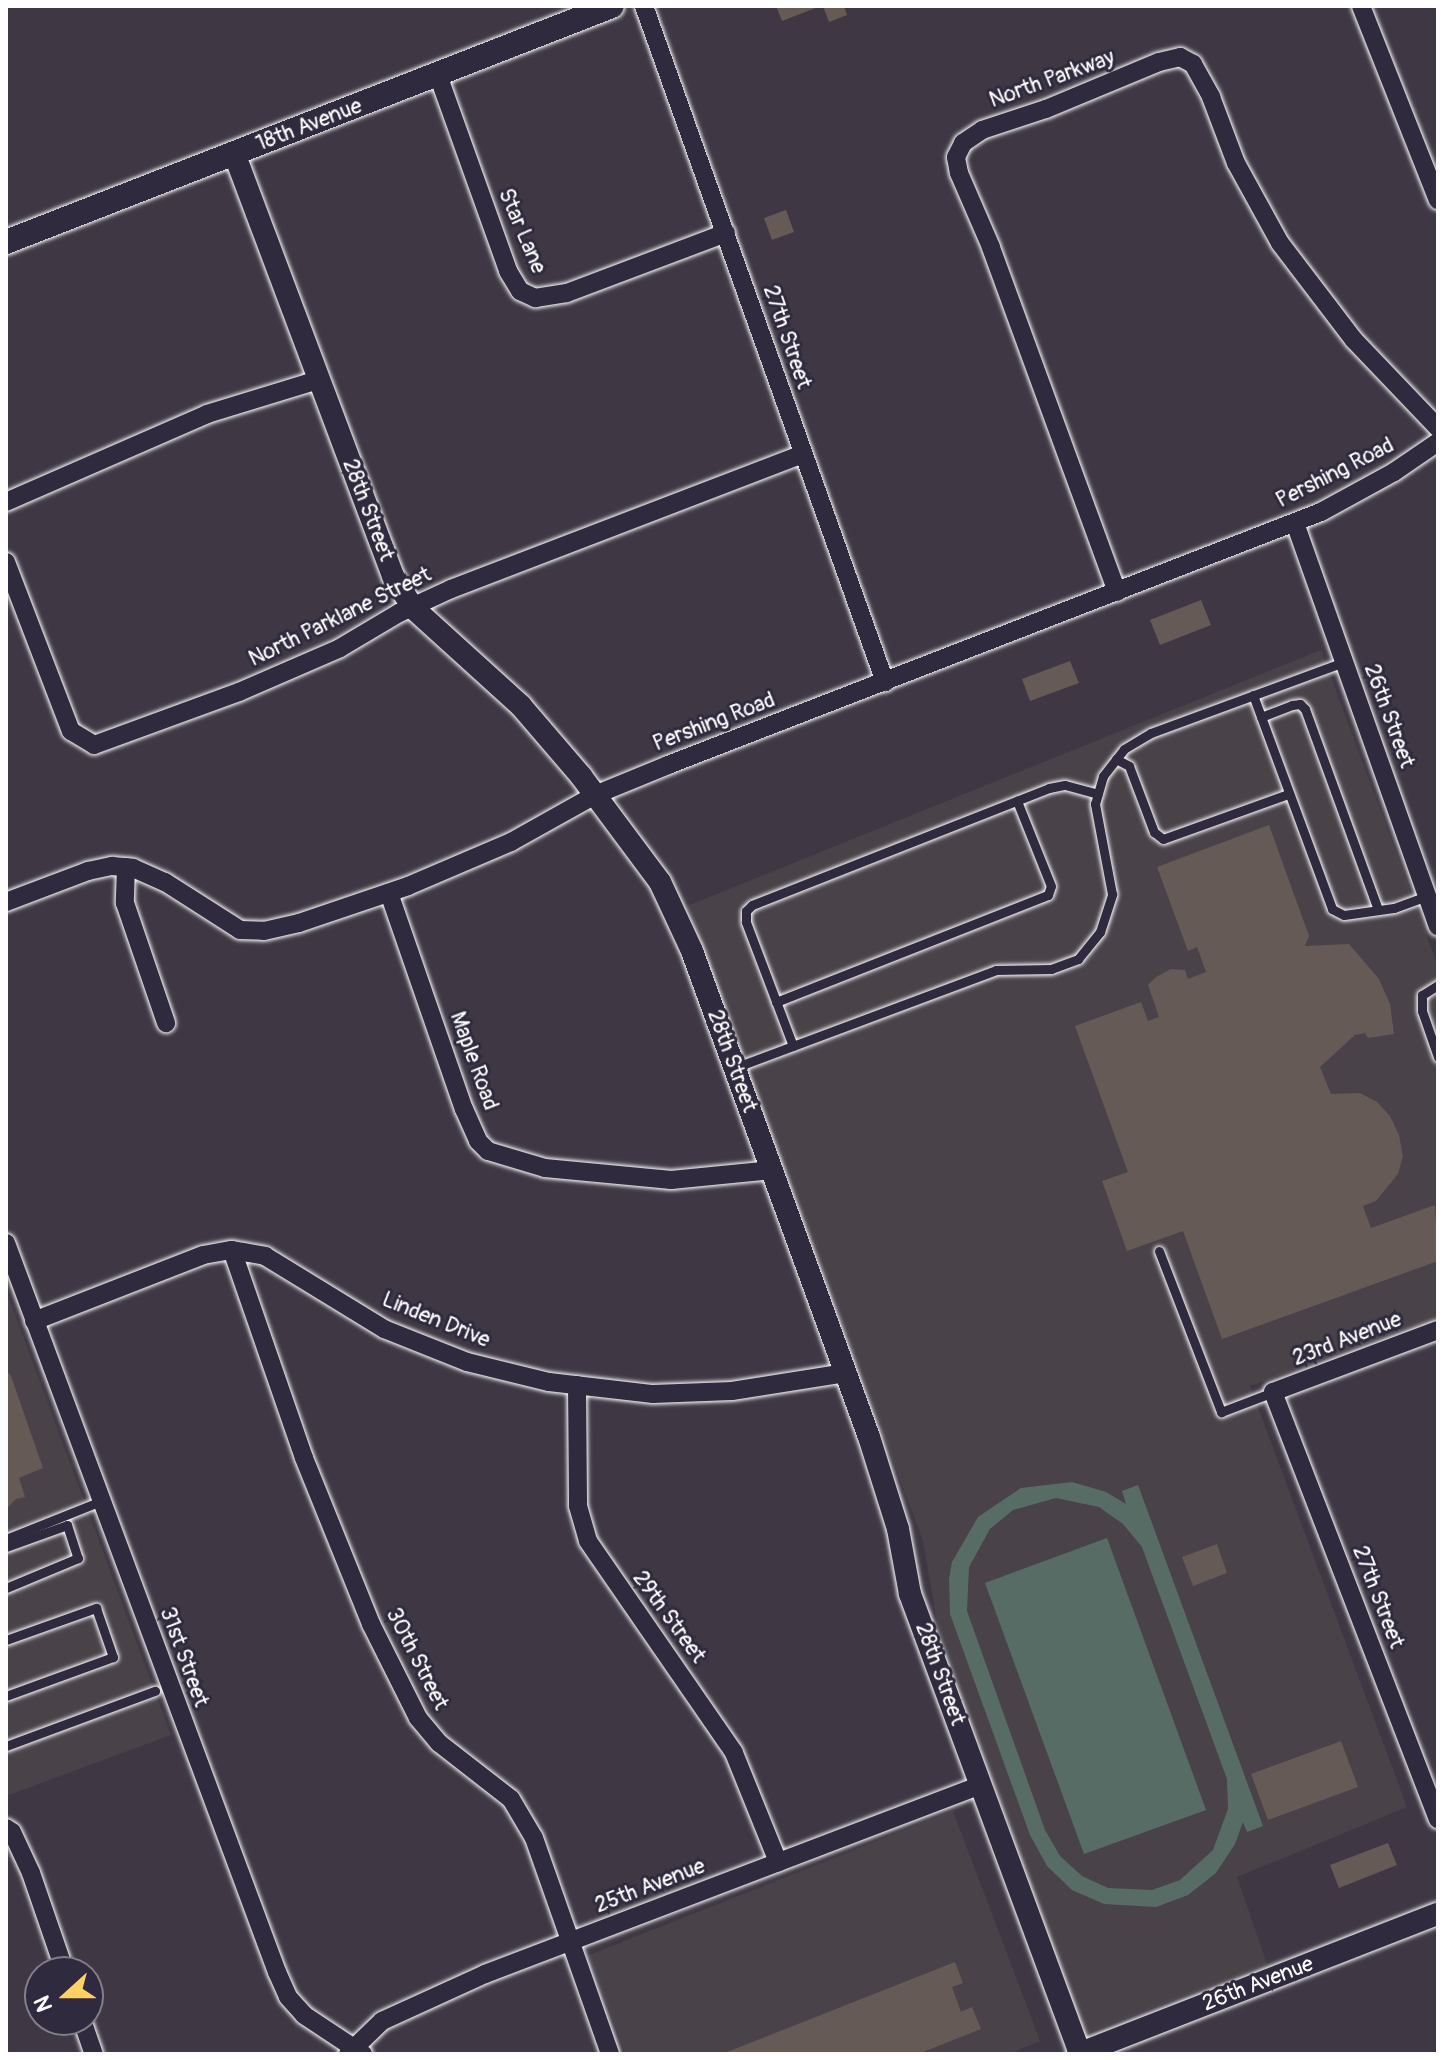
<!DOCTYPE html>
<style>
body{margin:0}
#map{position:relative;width:1444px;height:2060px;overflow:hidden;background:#3f3844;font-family:Pangolin,sans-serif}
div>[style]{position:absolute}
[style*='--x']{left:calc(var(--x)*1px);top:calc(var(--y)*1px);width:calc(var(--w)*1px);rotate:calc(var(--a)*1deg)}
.built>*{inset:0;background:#4a4249}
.green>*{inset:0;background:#586c66}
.building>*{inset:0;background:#655a55}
.roads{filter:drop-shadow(0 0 2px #fff) drop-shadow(0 0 2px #fff)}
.service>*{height:9px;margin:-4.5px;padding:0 4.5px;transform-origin:4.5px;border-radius:4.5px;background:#2f2a3d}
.minor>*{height:18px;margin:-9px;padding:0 9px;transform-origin:9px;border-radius:9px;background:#2f2a3d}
.tertiary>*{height:22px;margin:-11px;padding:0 11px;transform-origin:11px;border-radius:11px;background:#2f2a3d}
.secondary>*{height:24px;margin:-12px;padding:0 12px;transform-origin:12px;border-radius:12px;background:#2f2a3d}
span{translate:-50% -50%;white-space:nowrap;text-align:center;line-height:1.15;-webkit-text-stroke:6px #2f2a3d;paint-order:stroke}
.street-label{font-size:22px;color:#fff}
.frame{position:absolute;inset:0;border:8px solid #fff;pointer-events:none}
.north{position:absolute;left:24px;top:1956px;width:80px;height:80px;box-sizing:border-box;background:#2f2a3d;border:2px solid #827f8b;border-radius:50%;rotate:249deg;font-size:22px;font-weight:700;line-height:32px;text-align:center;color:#fff}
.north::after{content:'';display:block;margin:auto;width:28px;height:36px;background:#ffd166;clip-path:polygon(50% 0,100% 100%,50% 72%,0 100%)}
</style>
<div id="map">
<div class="built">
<div style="clip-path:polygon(1321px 650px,1438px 966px,1438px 1317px,1250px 1386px,1407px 1807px,1237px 1877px,1267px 1964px,1084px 2034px,938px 1626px,923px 1541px,687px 906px)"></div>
<div style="clip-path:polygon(6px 1290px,171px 1735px,6px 1796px)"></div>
<div style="clip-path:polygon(953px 1811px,1040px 2041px,1009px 2054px,626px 2054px,589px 1955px)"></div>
</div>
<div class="green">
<div style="clip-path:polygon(evenodd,1072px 1482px,1106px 1492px,1126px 1504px,1122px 1491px,1138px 1485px,1263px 1826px,1247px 1832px,1243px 1822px,1235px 1844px,1216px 1873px,1188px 1895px,1156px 1907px,1104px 1904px,1072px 1890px,1047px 1866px,1030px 1835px,950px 1614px,949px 1579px,952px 1562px,978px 1517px,1021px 1488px,1072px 1482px,1056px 1498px,1099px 1507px,1123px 1524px,1142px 1547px,1227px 1779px,1228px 1809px,1213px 1850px,1180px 1880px,1152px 1890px,1108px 1888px,1082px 1876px,1060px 1856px,1045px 1830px,967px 1611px,969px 1567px,990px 1529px,1013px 1510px,1056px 1498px)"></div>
<div style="clip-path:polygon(1107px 1538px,1206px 1810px,1084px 1854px,985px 1583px)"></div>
</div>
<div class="building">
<div style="clip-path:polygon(776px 6px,821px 6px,782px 21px)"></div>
<div style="clip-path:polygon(823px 6px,844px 6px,847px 15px,829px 22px)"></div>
<div style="clip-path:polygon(786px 210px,794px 232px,772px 240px,764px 218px)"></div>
<div style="clip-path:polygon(1201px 600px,1211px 625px,1160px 645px,1150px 620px)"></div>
<div style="clip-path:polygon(1070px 661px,1079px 683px,1030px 701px,1022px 679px)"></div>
<div style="clip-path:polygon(1269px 825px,1309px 936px,1305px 946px,1349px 944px,1379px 979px,1390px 1004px,1394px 1034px,1368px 1038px,1365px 1033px,1355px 1035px,1320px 1067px,1331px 1094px,1360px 1093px,1377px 1102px,1390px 1116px,1399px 1135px,1403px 1156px,1398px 1174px,1376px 1201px,1363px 1206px,1371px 1228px,1435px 1205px,1438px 1261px,1222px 1339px,1183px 1231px,1127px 1251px,1102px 1181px,1128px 1172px,1075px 1026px,1141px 1002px,1148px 1021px,1159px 1017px,1148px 985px,1156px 977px,1171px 969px,1185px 970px,1188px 979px,1206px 972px,1197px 947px,1188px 951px,1157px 867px)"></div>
<div style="clip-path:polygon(6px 1370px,11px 1376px,43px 1468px,19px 1478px,25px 1497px,16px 1499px,6px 1509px)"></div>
<div style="clip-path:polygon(1217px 1544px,1227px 1573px,1193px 1586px,1182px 1557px)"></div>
<div style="clip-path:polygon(1341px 1741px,1358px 1787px,1268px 1820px,1251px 1774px)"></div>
<div style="clip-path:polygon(1388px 1843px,1397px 1865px,1339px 1888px,1330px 1865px)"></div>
<div style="clip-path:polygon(955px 1962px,963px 1983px,952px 1987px,961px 2012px,972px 2007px,981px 2029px,918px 2054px,722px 2054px)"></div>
</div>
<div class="roads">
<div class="service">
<div style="--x:1253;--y:695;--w:228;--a:69.7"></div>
<div style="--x:1332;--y:909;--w:13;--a:27"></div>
<div style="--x:1344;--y:915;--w:50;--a:-8"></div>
<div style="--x:1394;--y:908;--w:35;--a:-20"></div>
<div style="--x:1261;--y:717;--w:33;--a:-21"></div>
<div style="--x:1292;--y:705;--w:8;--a:-7"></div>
<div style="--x:1300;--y:704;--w:7;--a:45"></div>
<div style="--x:1305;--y:709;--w:214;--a:70"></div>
<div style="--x:1116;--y:759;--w:15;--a:28"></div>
<div style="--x:1129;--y:766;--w:71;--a:69.3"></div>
<div style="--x:1154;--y:832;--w:11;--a:38"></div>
<div style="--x:1163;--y:839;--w:133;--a:-19.8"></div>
<div style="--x:1438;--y:985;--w:19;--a:148"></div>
<div style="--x:1422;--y:995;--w:16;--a:90"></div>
<div style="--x:1422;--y:1011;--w:49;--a:70.8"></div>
<div style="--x:776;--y:1002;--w:292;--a:-21.5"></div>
<div style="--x:1048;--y:895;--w:9;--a:-72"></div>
<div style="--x:1051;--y:886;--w:92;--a:-111.8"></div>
<div style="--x:793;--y:1046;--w:133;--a:-110.8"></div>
<div style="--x:746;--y:922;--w:11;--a:-90"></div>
<div style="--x:746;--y:911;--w:8;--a:-45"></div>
<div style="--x:752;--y:905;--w:319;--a:-21.5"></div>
<div style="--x:1049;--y:788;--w:16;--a:-11"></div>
<div style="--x:1065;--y:785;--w:34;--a:15"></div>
<div style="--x:734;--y:1068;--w:280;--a:-20.5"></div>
<div style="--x:996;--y:970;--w:55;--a:-1"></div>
<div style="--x:1051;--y:969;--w:29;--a:-20"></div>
<div style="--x:1078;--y:959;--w:35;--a:-51"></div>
<div style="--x:1100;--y:932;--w:40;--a:-72"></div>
<div style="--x:1112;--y:894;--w:92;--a:-100.7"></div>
<div style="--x:1095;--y:804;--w:29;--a:-74"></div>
<div style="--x:1103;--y:776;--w:34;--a:-52"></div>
<div style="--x:1124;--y:749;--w:31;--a:-31"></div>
<div style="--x:1151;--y:733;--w:206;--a:-20.2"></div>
<div style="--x:1159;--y:1251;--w:173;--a:68.9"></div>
<div style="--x:1221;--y:1412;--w:56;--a:-21"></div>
<div style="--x:6;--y:1539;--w:102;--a:-21.8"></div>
<div style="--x:6;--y:1547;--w:65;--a:-19.8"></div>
<div style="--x:67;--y:1525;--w:35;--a:72"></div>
<div style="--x:78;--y:1558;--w:78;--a:157.4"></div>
<div style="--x:6;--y:1640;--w:96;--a:-19.6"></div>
<div style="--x:96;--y:1608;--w:52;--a:70.9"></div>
<div style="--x:113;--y:1657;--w:114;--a:160"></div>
<div style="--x:6;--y:1746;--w:159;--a:-20.3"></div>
</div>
<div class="minor">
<div style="--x:644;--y:6;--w:718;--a:70.38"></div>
<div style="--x:1361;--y:6;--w:209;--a:68.4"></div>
<div style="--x:438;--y:75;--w:208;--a:70.3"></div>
<div style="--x:508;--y:271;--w:23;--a:59"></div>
<div style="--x:520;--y:291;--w:17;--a:25"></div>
<div style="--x:535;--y:298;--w:32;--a:-9"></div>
<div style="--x:567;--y:293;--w:170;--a:-20.7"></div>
<div style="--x:6;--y:502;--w:219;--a:-23.6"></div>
<div style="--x:207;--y:414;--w:116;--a:-17"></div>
<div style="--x:1295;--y:523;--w:428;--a:70.5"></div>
<div style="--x:6;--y:562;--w:181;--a:69"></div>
<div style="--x:71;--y:731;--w:27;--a:31"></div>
<div style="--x:94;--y:745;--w:154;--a:-20.1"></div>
<div style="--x:239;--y:692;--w:110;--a:-23.5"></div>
<div style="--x:340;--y:648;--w:69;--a:-30.7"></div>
<div style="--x:399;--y:613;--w:57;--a:-24.8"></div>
<div style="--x:451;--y:589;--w:376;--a:-21"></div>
<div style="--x:1117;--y:592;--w:367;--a:-110.1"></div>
<div style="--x:991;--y:247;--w:81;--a:-113.4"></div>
<div style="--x:959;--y:173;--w:16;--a:-101"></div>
<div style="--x:956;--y:157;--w:16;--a:-63"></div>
<div style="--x:963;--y:143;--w:23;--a:-34"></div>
<div style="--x:982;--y:130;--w:67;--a:-18.2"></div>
<div style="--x:1046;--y:109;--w:122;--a:-22.6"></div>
<div style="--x:1159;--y:62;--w:22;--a:-13"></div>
<div style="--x:1180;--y:57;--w:15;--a:28"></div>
<div style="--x:1193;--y:64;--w:38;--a:61"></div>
<div style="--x:1211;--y:97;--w:71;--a:69.3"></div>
<div style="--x:1236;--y:163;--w:91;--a:61.2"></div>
<div style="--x:1280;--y:243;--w:122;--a:52.7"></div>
<div style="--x:1354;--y:340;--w:122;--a:46.3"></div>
<div style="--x:126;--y:867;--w:36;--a:92"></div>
<div style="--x:125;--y:903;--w:127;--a:71.1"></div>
<div style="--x:389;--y:893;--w:229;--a:70.9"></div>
<div style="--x:464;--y:1109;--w:35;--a:66"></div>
<div style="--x:478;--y:1141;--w:14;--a:45"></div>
<div style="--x:488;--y:1151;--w:59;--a:16.6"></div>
<div style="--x:545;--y:1168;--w:127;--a:5.4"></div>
<div style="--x:671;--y:1180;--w:102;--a:-5.6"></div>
<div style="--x:6;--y:902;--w:88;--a:-20.7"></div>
<div style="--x:88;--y:871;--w:25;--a:-12"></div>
<div style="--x:112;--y:866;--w:21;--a:5"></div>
<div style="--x:133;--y:868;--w:35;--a:24"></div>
<div style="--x:165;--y:882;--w:89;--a:32.6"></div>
<div style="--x:240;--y:930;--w:24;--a:2"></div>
<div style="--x:264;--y:931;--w:36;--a:-13"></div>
<div style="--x:299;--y:923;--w:115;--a:-18.7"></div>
<div style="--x:408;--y:886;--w:112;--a:-23.1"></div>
<div style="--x:511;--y:842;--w:96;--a:-29.2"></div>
<div style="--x:595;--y:795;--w:79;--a:-22.3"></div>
<div style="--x:668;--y:765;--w:700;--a:-21.18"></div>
<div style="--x:1321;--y:512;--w:83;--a:-28.7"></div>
<div style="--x:1394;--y:472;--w:53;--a:-34.3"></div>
<div style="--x:6;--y:1243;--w:778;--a:69.61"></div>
<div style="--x:277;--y:1972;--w:27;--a:66"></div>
<div style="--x:288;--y:1997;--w:24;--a:48"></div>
<div style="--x:304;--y:2015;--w:71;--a:33.5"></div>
<div style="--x:232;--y:1250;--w:220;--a:70.9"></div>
<div style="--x:304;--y:1458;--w:179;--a:68"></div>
<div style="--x:371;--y:1624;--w:105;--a:63.4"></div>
<div style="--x:418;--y:1718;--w:33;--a:50"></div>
<div style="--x:439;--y:1743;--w:91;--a:37.9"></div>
<div style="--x:511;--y:1799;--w:45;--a:59.5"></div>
<div style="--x:534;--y:1838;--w:229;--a:70.6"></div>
<div style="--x:34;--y:1321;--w:181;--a:-21.3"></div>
<div style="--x:203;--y:1255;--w:29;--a:-10"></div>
<div style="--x:232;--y:1250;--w:34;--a:10"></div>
<div style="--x:265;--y:1256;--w:140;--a:31.5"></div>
<div style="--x:384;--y:1329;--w:89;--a:21.7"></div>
<div style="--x:467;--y:1362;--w:84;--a:13.7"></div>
<div style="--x:549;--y:1382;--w:105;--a:6.6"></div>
<div style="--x:653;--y:1394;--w:79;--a:-2.2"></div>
<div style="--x:732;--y:1391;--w:115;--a:-9"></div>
<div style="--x:1438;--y:1330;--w:176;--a:159.4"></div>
<div style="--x:1273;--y:1392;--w:458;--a:68.9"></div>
<div style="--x:577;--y:1385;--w:121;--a:89.5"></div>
<div style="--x:578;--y:1506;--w:36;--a:74"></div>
<div style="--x:588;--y:1541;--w:257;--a:55.4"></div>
<div style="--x:734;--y:1753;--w:118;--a:68"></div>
<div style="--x:6;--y:1828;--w:7;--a:34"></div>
<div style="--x:12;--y:1832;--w:45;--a:65.1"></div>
<div style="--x:31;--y:1873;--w:105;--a:71"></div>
<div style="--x:82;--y:2020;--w:36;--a:71"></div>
<div style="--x:348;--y:2054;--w:47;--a:-44.1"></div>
<div style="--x:382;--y:2021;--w:113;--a:-24.5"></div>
<div style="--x:485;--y:1974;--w:531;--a:-20.86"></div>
</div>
<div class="tertiary">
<div style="--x:234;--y:153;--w:452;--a:69.4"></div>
<div style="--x:393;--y:576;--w:36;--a:58"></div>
<div style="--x:412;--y:607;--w:147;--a:42.2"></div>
<div style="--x:521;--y:706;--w:92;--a:49.4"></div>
<div style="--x:581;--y:776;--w:132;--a:53.3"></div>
<div style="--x:660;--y:882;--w:76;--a:65.1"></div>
<div style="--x:692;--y:951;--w:517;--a:69.99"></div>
<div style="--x:869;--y:1437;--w:96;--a:72.5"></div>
<div style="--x:898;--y:1529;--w:66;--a:79.5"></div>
<div style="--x:910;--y:1594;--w:489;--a:69.7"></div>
<div style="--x:1078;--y:2054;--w:386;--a:-21.3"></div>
</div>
<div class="secondary">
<div style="--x:6;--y:242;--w:650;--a:-21.28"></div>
</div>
</div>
<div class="street-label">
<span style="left:1052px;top:79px;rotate:-20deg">North Parkway</span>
<span style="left:309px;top:125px;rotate:-21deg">18th Avenue</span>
<span style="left:522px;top:231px;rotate:67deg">Star Lane</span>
<span style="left:787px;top:337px;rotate:71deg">27th Street</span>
<span style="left:1335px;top:473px;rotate:-27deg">Pershing Road</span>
<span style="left:368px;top:510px;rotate:69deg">28th Street</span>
<span style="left:340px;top:617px;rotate:-26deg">North Parklane Street</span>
<span style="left:1389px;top:716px;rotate:70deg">26th Street</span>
<span style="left:714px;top:722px;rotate:-21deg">Pershing Road</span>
<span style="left:474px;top:1061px;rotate:70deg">Maple Road</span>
<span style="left:732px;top:1061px;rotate:70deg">28th Street</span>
<span style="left:436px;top:1320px;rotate:22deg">Linden Drive</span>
<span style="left:1347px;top:1339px;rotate:-21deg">23rd Avenue</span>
<span style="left:1378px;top:1597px;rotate:69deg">27th Street</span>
<span style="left:669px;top:1617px;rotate:54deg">29th Street</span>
<span style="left:184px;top:1657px;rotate:70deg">31st Street</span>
<span style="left:417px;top:1659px;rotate:63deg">30th Street</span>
<span style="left:940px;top:1674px;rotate:70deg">28th Street</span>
<span style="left:650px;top:1886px;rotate:-21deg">25th Avenue</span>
<span style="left:1258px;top:1984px;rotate:-21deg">26th Avenue</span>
</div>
<div class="frame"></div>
<div class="north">N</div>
</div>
